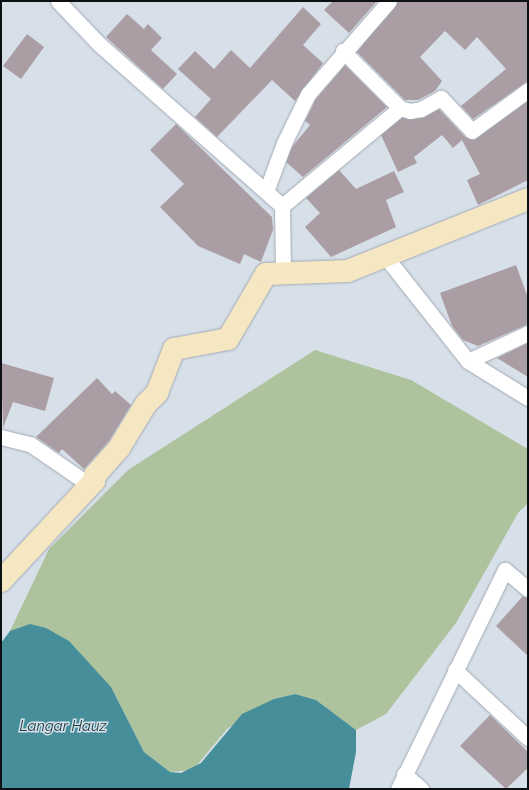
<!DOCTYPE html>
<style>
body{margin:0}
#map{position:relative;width:529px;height:790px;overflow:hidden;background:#d7dfe9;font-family:Raleway,sans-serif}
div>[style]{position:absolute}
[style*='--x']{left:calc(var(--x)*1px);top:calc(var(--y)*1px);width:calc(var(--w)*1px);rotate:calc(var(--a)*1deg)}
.green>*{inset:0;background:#acc39d}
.water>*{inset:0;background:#468f9a}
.building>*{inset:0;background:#aa9da3}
.roads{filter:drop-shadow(0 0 1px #a2aab4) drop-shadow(0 0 1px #a2aab4)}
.street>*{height:15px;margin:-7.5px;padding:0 7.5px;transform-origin:7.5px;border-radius:7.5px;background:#fff}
.secondary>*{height:22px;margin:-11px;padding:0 11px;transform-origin:11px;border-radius:11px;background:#f6e7c3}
span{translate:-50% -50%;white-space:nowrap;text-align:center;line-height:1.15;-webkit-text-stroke:3px #d7dfe9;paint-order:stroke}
.water-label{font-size:15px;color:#183c41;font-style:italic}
.frame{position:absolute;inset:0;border:2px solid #0d1013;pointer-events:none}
</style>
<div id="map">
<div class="green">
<div style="clip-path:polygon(315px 350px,411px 380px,528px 449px,528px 503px,518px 513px,456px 623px,386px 714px,356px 730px,316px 700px,294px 694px,274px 699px,227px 729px,193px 770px,170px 772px,144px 752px,111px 687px,10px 631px,49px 549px,128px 470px)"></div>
</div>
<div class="water">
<div style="clip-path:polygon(30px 624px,46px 628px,69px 641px,111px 687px,144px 752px,170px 772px,181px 773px,201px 763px,242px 714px,274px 699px,295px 694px,316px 700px,356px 730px,356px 752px,349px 789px,1px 789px,1px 643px,10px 631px)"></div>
</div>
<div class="building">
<div style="clip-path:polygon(333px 1px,377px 1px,349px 33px,324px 10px)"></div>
<div style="clip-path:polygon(398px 1px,528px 1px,528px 81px,473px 119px,461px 106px,506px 69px,477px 37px,465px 50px,445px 31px,420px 57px,442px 81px,435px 91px,418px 100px,405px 100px,357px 52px)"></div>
<div style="clip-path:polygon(303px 7px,321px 24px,303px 45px,323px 63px,295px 101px,272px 80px,217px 137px,195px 117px,211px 99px,178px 69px,195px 51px,214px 69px,231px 50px,250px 68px)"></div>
<div style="clip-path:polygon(127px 14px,144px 29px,148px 24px,162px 38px,151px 50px,177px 74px,163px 89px,106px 37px)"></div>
<div style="clip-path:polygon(27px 34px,44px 47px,21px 79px,3px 66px)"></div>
<div style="clip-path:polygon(345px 65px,387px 107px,303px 177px,286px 162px,292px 147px,310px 125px,305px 121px,316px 99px)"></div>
<div style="clip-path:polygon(528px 101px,528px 180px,478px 205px,467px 180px,480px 174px,462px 140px,453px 148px,442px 135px,414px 157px,417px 163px,398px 172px,381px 135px,402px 118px,423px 118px,439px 109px,465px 137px,474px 140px)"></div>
<div style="clip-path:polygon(176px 124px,272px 217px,273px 230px,261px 262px,244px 254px,240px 264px,198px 246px,160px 207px,184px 184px,150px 150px)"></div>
<div style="clip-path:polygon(339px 170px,356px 189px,394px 171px,404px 192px,386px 200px,396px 227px,331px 257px,305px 227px,320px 213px,306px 198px)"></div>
<div style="clip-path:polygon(516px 265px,528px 298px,528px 324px,478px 346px,463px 340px,452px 326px,440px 293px)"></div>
<div style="clip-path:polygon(528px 343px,528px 377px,497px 358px)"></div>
<div style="clip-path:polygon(1px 363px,54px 378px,45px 411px,13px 402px,3px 428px)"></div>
<div style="clip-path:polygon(97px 378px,112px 394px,115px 391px,131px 405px,109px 441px,84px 469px,62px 449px,59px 453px,36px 437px)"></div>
<div style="clip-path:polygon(523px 596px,528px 598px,528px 656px,496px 626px)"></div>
<div style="clip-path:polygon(490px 715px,528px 752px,528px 768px,506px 789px,460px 746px)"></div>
</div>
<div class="roads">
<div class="street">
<div style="--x:58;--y:1;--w:59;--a:46.4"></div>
<div style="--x:99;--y:44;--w:244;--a:41.5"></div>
<div style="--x:282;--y:206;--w:67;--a:89.1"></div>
<div style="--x:400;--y:108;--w:10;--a:17"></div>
<div style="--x:410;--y:111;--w:11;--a:-10"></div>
<div style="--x:421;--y:109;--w:23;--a:-29"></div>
<div style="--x:441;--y:98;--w:45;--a:46.8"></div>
<div style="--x:472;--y:131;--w:69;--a:-36.2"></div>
<div style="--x:267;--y:189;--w:49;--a:-69.7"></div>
<div style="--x:284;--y:143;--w:55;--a:-63.9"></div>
<div style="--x:308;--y:94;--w:123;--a:-48.9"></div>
<div style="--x:282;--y:206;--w:153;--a:-39.7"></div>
<div style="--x:400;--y:108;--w:81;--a:-135"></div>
<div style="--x:385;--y:256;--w:134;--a:51.7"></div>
<div style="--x:468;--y:361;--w:70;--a:31.7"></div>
<div style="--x:468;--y:361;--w:66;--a:-25"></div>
<div style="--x:1;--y:437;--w:30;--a:14"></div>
<div style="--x:30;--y:444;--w:74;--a:34.5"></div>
<div style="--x:455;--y:670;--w:100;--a:43"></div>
<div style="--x:404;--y:774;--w:23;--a:41"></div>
<div style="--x:398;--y:789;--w:244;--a:-64"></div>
<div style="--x:505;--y:570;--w:30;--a:40"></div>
</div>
<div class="secondary">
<div style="--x:1;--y:581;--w:137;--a:-47.1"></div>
<div style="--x:94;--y:481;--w:6;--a:-81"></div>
<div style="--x:95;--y:475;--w:36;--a:-48"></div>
<div style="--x:119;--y:448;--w:52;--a:-58.5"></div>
<div style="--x:146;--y:404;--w:16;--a:-45"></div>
<div style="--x:157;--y:393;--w:47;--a:-68.9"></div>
<div style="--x:174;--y:349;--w:55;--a:-10.5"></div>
<div style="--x:228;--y:339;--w:75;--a:-59.7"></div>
<div style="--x:266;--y:274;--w:82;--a:-2.1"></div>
<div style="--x:348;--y:271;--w:194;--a:-21.8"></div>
</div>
</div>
<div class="water-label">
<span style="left:63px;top:727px">Langar Hauz</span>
</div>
<div class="frame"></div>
</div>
